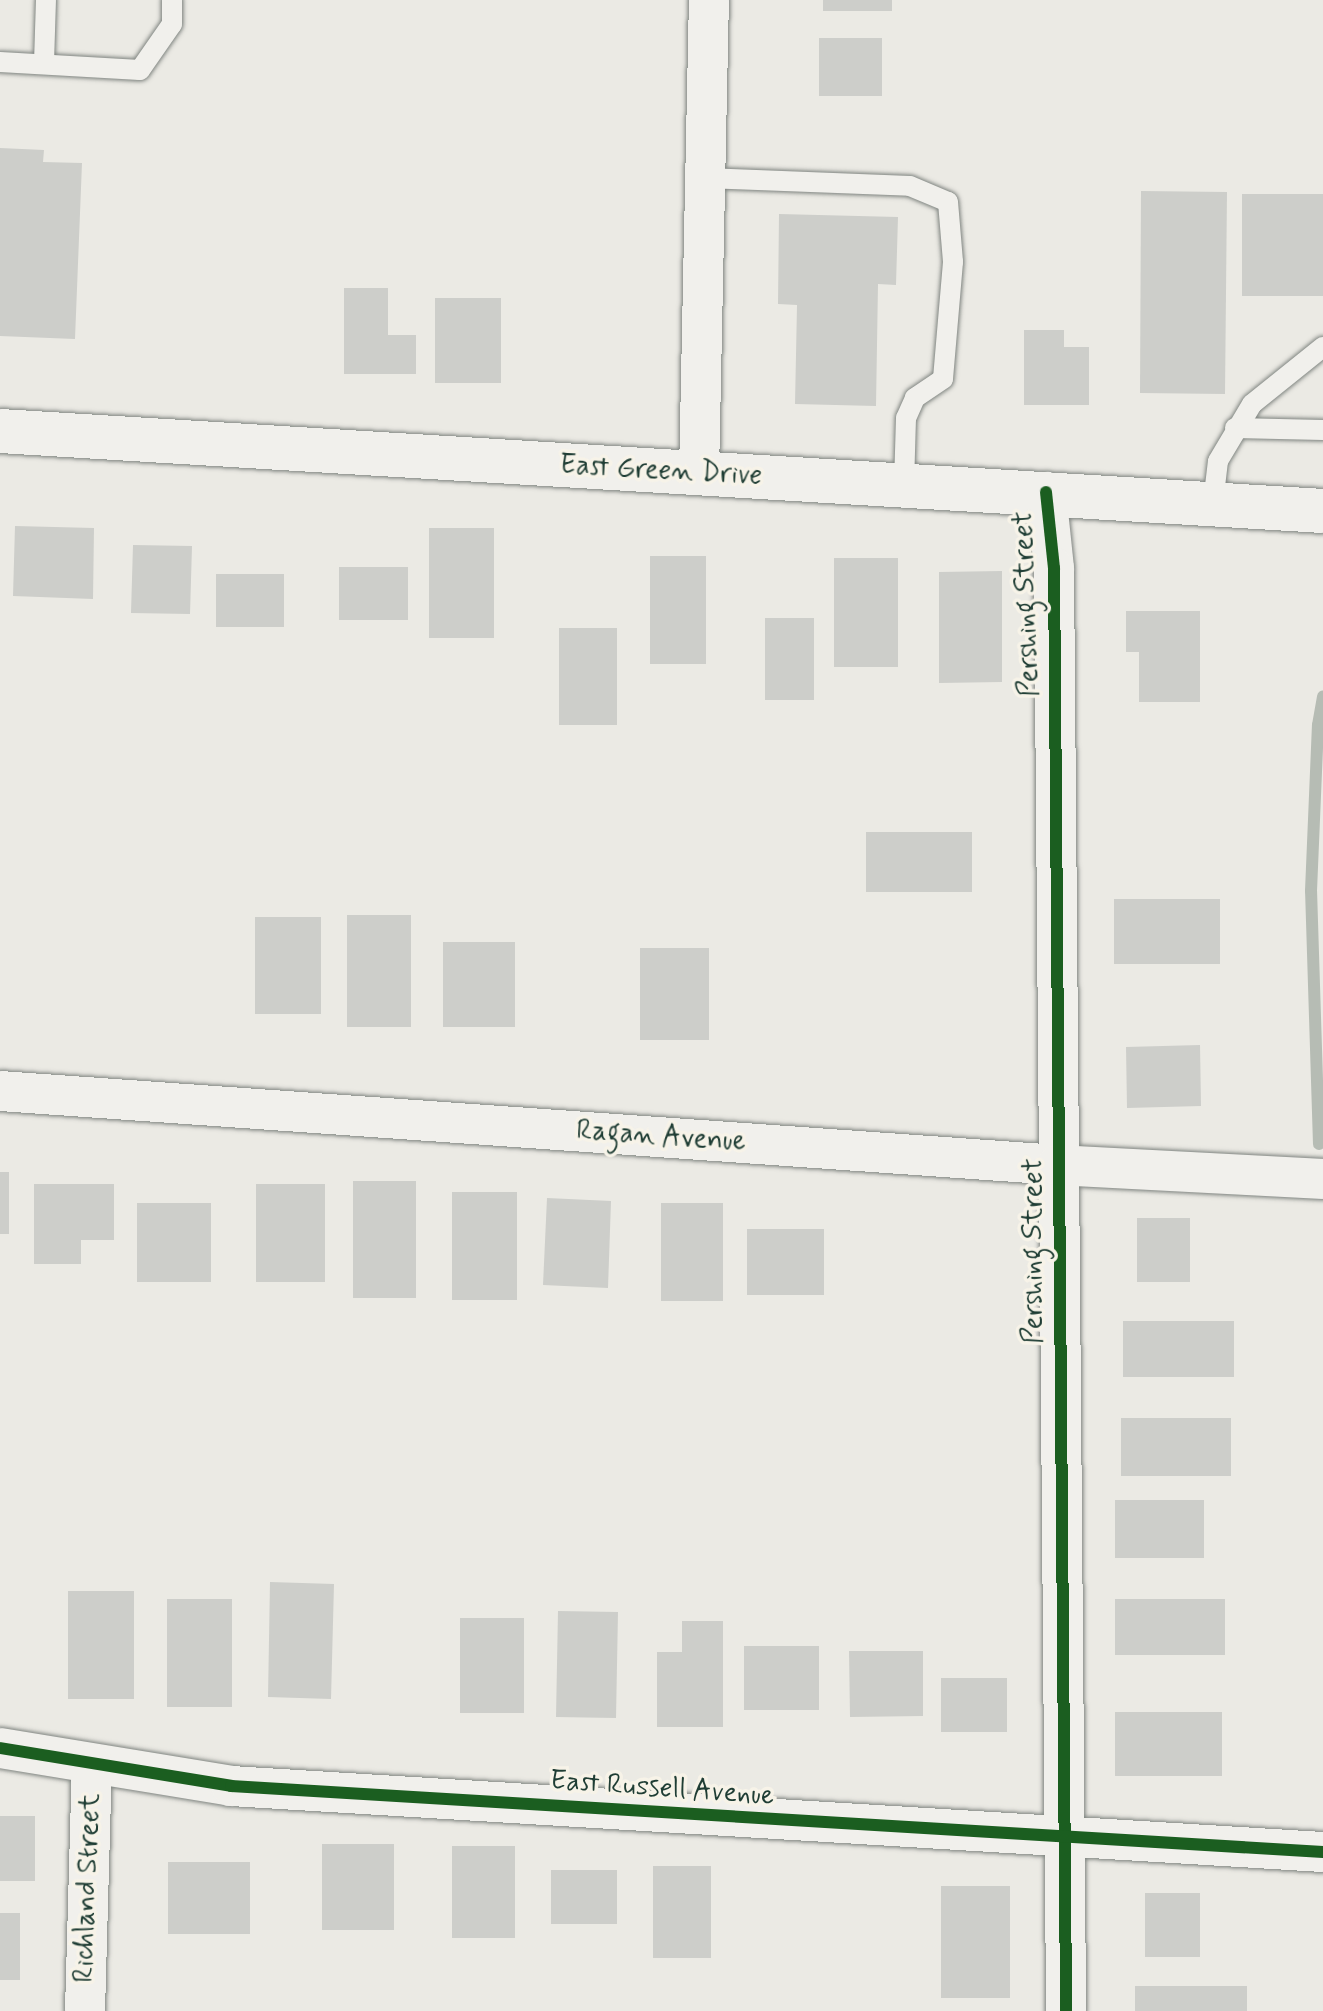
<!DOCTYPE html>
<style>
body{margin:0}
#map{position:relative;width:1323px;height:2011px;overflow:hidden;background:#ebeae4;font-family:Mynerve,sans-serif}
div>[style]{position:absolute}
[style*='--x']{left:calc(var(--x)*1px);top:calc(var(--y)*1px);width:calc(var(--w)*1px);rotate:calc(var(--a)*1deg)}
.stream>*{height:12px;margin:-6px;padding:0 6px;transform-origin:6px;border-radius:6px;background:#b6bcb4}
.building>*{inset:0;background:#cdceca}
.roads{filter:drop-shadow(0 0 2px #808581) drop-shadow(0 0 2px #808581)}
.lane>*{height:20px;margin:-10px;padding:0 10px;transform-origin:10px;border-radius:10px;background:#f1f0ec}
.street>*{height:40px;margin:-20px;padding:0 20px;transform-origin:20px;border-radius:20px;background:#f1f0ec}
.secondary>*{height:44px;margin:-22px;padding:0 22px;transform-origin:22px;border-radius:22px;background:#f1f0ec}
.cycleway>*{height:12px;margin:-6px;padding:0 6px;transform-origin:6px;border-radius:6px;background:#1b5e20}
span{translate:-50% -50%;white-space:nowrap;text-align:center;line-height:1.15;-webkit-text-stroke:7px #f7f3e8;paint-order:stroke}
.street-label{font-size:28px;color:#1f3d34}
</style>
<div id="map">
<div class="stream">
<div style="--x:1319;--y:1144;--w:253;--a:-91.8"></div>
<div style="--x:1311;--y:891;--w:166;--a:-87.6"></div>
<div style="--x:1318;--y:725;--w:29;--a:-80"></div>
</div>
<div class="building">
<div style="clip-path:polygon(823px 0,892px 0,892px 11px,823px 11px)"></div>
<div style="clip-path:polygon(819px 38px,882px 38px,882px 96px,819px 96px)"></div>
<div style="clip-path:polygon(0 148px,44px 150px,43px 162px,82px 163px,75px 339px,0 336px)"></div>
<div style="clip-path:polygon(1141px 191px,1227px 192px,1225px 394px,1140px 393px)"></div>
<div style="clip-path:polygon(1242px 194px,1323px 194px,1323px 296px,1242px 296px)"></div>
<div style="clip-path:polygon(779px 214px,898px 217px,896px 285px,878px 284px,876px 406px,795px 404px,797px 305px,778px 304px)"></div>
<div style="clip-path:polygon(344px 288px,388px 288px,388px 335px,416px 335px,416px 374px,344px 374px)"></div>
<div style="clip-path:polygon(435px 298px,501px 298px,501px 383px,435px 383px)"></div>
<div style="clip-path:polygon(1024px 330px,1064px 330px,1064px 347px,1089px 347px,1089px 405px,1024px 405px)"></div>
<div style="clip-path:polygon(15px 526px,94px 528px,93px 599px,13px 596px)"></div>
<div style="clip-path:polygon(429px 528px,494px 528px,494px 638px,429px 638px)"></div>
<div style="clip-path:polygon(133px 545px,192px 546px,190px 614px,131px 613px)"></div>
<div style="clip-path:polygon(650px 556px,706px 556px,706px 664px,650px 664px)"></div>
<div style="clip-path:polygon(834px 558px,898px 558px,898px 667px,834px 667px)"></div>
<div style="clip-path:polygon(339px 567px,408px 567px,408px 620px,339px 620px)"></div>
<div style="clip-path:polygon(1002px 571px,1002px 682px,939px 683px,939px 572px)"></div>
<div style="clip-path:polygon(216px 574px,284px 574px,284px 627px,216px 627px)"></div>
<div style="clip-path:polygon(1126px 611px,1200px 611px,1200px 702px,1139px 702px,1139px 652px,1126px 652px)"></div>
<div style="clip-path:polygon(765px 618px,814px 618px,814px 700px,765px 700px)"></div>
<div style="clip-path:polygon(559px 628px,617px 628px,617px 725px,559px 725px)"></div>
<div style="clip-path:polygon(866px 832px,972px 832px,972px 892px,866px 892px)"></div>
<div style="clip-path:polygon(1114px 899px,1220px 899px,1220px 964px,1114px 964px)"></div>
<div style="clip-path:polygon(347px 915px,411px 915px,411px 1027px,347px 1027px)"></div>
<div style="clip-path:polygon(255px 917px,321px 917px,321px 1014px,255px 1014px)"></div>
<div style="clip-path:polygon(443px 942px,515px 942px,515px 1027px,443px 1027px)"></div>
<div style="clip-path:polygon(640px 948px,709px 948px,709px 1040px,640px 1040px)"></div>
<div style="clip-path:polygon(1200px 1045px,1201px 1106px,1127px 1108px,1126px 1047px)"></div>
<div style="clip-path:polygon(0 1172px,9px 1172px,9px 1234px,0 1234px)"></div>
<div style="clip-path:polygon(353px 1181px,416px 1181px,416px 1298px,353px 1298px)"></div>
<div style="clip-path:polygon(34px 1184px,114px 1184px,114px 1240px,81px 1240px,81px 1264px,34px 1264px)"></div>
<div style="clip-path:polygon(256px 1184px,325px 1184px,325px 1282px,256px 1282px)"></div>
<div style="clip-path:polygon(452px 1192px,517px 1192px,517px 1300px,452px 1300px)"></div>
<div style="clip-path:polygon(547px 1198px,611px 1201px,608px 1288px,543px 1285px)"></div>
<div style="clip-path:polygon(137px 1203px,211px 1203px,211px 1282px,137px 1282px)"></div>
<div style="clip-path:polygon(661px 1203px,723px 1203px,723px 1301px,661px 1301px)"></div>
<div style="clip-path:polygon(1137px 1218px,1190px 1218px,1190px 1282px,1137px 1282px)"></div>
<div style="clip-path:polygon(747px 1229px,824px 1229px,824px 1295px,747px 1295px)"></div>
<div style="clip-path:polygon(1123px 1321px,1234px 1321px,1234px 1377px,1123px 1377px)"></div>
<div style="clip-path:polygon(1121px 1418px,1231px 1418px,1231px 1476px,1121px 1476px)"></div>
<div style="clip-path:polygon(1115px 1500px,1204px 1500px,1204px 1558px,1115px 1558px)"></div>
<div style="clip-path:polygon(270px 1582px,334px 1584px,331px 1699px,268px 1697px)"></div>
<div style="clip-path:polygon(68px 1591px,134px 1591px,134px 1699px,68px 1699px)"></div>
<div style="clip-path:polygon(167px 1599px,232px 1599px,232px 1707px,167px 1707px)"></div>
<div style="clip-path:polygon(1115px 1599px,1225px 1599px,1225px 1655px,1115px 1655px)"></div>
<div style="clip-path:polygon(558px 1611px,618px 1612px,616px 1718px,556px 1717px)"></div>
<div style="clip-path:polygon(460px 1618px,524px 1618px,524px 1713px,460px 1713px)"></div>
<div style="clip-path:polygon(682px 1621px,723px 1621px,723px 1727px,657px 1727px,657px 1652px,682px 1652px)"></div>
<div style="clip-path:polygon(744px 1646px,819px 1646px,819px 1710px,744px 1710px)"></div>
<div style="clip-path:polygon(849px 1651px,923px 1651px,923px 1716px,850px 1717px)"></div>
<div style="clip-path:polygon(941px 1678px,1007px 1678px,1007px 1732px,941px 1732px)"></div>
<div style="clip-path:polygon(1115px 1712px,1222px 1712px,1222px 1776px,1115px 1776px)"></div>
<div style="clip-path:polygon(0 1816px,35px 1816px,35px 1881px,0 1881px)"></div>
<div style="clip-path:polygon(322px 1844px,394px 1844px,394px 1930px,322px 1930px)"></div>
<div style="clip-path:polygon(452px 1846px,515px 1846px,515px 1938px,452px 1938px)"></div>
<div style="clip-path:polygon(168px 1862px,250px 1862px,250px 1934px,168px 1934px)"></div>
<div style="clip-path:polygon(653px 1866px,711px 1866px,711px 1958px,653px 1958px)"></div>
<div style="clip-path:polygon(551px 1870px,617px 1870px,617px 1924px,551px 1924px)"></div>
<div style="clip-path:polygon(941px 1886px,1010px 1886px,1010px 1998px,941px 1998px)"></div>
<div style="clip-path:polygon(1145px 1893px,1200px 1893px,1200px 1957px,1145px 1957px)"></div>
<div style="clip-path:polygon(0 1913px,20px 1913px,20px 1980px,0 1980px)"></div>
<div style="clip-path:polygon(1135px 1986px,1247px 1986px,1247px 2011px,1135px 2011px)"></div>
</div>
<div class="roads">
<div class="lane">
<div style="--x:0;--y:62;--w:140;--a:3.3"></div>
<div style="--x:140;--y:70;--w:56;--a:-55.2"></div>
<div style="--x:172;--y:24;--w:24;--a:-90"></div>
<div style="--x:44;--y:63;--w:63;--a:-88.2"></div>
<div style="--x:705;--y:178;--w:205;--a:2.2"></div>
<div style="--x:910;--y:186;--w:41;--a:22.8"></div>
<div style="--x:948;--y:202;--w:60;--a:85.2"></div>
<div style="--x:953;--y:262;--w:117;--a:94.9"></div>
<div style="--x:943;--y:379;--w:34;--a:146"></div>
<div style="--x:915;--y:398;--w:22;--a:114"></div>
<div style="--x:906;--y:418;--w:67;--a:91.7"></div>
<div style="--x:1235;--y:428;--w:88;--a:1.3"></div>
<div style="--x:1213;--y:503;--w:42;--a:-83.2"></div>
<div style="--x:1218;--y:461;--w:66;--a:-59.2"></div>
<div style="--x:1252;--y:404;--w:91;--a:-38.8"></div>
</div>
<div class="street">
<div style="--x:699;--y:474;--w:474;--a:-88.8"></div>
<div style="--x:1046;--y:492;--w:76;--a:84"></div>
<div style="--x:1054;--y:568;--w:1443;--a:89.52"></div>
<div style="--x:0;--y:1091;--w:1060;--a:4"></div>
<div style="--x:1057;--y:1165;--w:266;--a:3"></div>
<div style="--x:0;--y:1748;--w:234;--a:9.3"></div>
<div style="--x:231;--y:1786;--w:1094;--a:3.46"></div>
<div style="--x:85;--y:2011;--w:247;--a:-88.4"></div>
</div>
<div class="secondary">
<div style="--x:0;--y:431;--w:1325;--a:3.46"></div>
</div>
</div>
<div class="cycleway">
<div style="--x:1046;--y:492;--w:76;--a:84"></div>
<div style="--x:1054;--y:568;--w:1443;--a:89.52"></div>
<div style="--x:0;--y:1748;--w:234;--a:9.3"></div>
<div style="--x:231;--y:1786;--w:1094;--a:3.46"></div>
</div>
<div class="street-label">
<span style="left:661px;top:471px;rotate:3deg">East Green Drive</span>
<span style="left:1027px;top:604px;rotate:-92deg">Pershing Street</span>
<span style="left:661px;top:1137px;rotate:4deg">Ragan Avenue</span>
<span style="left:1034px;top:1251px;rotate:-90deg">Pershing Street</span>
<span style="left:662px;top:1789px;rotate:4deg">East Russell Avenue</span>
<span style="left:88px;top:1888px;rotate:-88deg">Richland Street</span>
</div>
</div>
